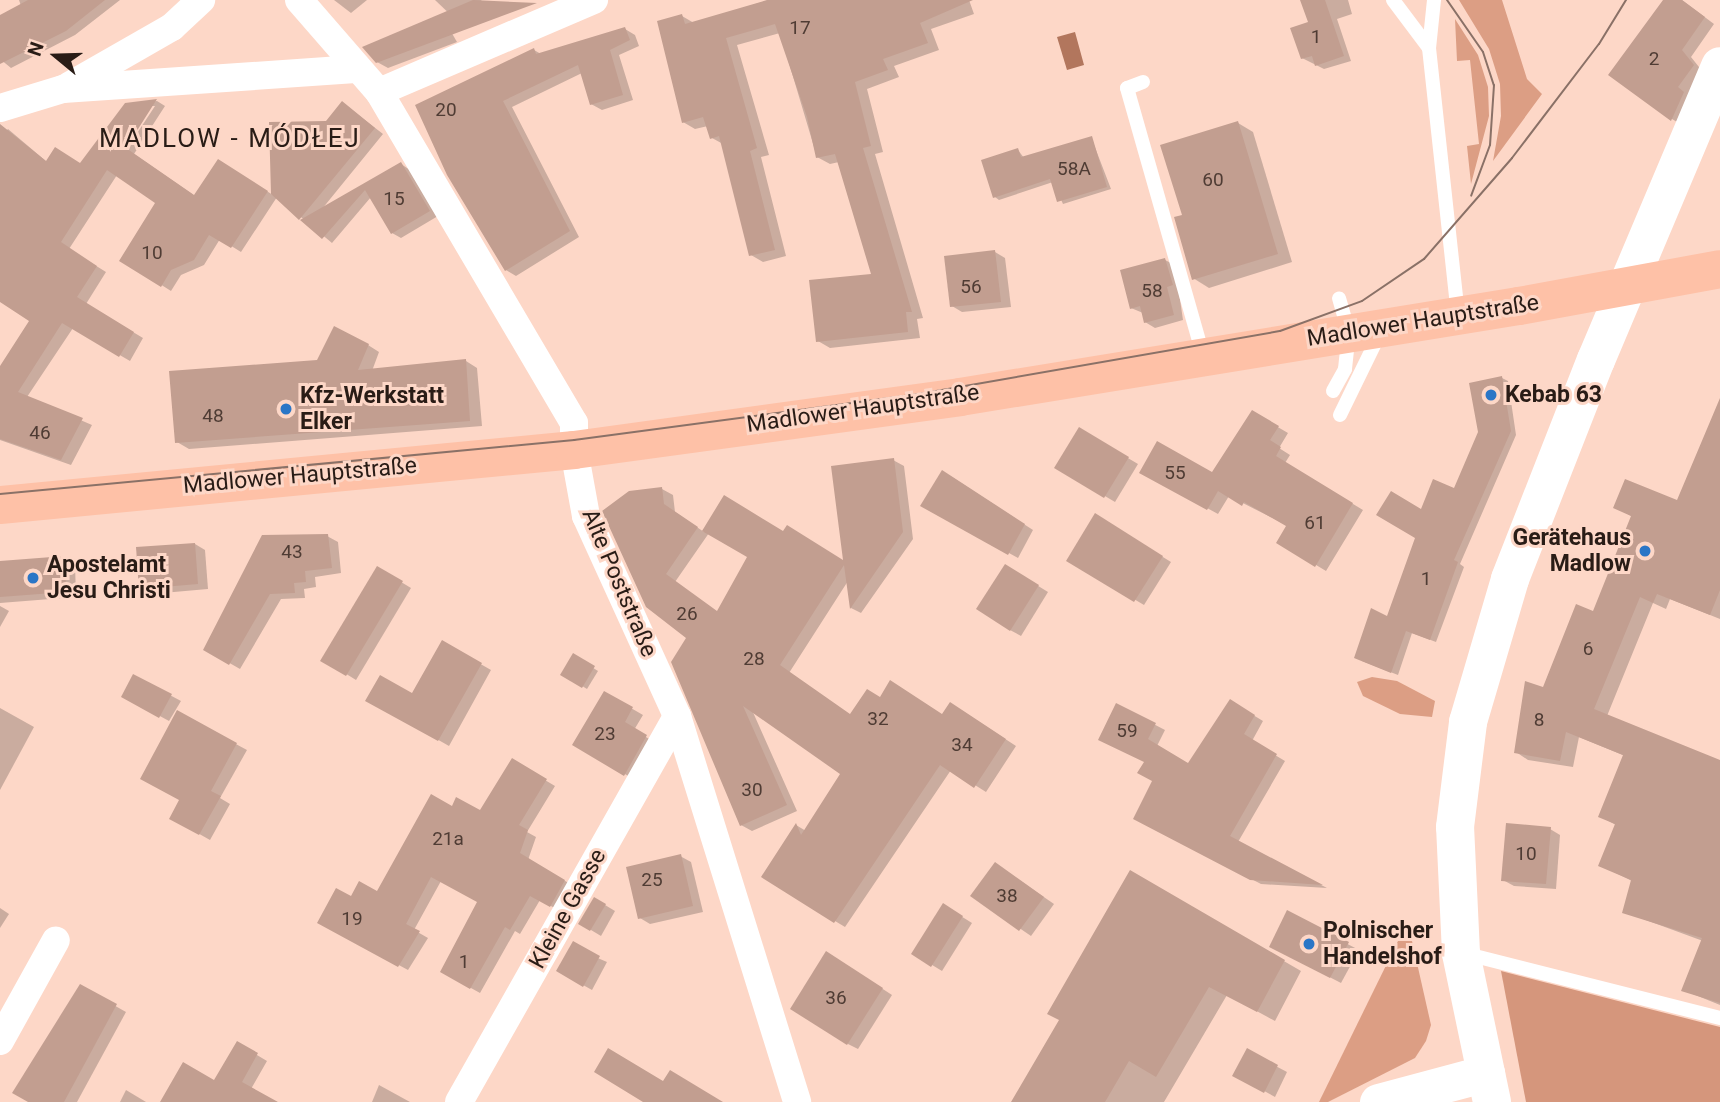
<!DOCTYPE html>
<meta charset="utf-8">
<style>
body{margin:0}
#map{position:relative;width:1720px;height:1102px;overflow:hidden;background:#fdd7c7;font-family:Roboto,sans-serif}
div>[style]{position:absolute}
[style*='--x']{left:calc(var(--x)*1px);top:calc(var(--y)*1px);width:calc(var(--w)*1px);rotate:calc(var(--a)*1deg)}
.green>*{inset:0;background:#dc9e84}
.forest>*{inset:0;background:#d5967c}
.water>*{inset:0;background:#b2765d}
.shadow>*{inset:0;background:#0003}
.building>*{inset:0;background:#c29e90}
.service>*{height:14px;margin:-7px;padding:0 7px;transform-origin:7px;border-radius:7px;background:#fff}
.minor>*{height:28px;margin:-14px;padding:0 14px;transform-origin:14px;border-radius:14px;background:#fff}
.tertiary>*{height:37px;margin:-18.5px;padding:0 18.5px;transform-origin:18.5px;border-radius:18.5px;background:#fff}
.secondary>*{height:38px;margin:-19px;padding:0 19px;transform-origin:19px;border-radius:19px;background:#fff}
.primary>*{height:38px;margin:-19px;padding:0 19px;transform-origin:19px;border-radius:19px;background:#fec1a7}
.tram>*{height:2px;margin:-1px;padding:0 1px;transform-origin:1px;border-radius:1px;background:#8a7167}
.dots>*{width:19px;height:19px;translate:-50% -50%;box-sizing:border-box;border:4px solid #fdd7c7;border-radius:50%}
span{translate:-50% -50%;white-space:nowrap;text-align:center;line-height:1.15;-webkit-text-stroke:6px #fdd7c7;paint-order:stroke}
.number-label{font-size:19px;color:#4f3c34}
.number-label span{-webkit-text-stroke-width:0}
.street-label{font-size:23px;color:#291c16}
.poi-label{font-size:23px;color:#291c16;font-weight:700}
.left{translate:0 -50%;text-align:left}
.right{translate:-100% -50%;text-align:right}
.quarter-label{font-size:26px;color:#291c16;letter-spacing:2px}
.north{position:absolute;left:21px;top:21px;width:70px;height:70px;-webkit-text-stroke:5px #fdd7c7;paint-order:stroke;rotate:289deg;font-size:19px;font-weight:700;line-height:28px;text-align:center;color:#291c16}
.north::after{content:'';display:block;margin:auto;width:24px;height:32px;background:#291c16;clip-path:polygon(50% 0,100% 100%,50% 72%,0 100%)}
</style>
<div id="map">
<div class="green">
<div style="clip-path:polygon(1459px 0,1502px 0,1527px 79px,1542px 94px,1493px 161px,1501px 116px,1500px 84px,1489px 49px)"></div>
<div style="clip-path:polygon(1455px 19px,1478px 55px,1488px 87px,1489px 116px,1471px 184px,1467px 146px,1479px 144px,1470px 60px,1457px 61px)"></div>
<div style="clip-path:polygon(1372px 677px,1397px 681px,1435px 701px,1432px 717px,1400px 714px,1363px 696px,1357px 682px)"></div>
<div style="clip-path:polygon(1399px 939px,1412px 941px,1431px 1025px,1426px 1041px,1415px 1058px,1328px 1102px,1319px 1102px)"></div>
</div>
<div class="forest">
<div style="clip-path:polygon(1501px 971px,1720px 1027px,1720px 1102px,1526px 1102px)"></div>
</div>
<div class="water">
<div style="clip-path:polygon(1075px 32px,1084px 65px,1067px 70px,1057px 37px)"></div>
</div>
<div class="shadow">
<div style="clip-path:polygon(19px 0,120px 0,75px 35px,11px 68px,0 59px,0 17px,21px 6px)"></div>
<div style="clip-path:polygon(334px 0,367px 0,351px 13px)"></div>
<div style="clip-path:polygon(435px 0,482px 0,456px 20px)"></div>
<div style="clip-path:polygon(769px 0,969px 0,974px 14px,931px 29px,939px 50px,894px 66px,899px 77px,867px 89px,883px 152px,875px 154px,923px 318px,917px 319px,920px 338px,830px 348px,818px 341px,873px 275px,839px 162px,830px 164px,817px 157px,780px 33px,737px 45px,769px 155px,761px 157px,786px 256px,763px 262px,751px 255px,723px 144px,712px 138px,708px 126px,695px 129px,683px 122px,682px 16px,694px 23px)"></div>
<div style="clip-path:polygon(1302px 0,1348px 0,1352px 14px,1337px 19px,1351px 61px,1324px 69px,1302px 58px,1310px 23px)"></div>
<div style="clip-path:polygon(1666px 0,1682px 0,1714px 24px,1691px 57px,1703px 72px,1682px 125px,1672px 119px)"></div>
<div style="clip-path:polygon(446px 23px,457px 42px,388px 68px,377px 62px)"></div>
<div style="clip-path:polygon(625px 29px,635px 35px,639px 46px,619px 55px,633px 100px,602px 110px,591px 104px,582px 73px,512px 107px,579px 237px,516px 276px,506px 270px,449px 174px,534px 50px,541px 54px)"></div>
<div style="clip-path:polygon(evenodd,157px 101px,165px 106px,134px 154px,195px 196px,228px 167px,273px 195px,343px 103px,383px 134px,322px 209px,401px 164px,410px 170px,438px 216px,401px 238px,392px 233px,371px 197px,332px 243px,277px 197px,241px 252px,220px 239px,204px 265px,181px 275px,171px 291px,122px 260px,157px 202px,117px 175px,69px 249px,106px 272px,86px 304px,143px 338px,130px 361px,73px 328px,27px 397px,92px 425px,71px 465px,0 440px,0 374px,32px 320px,0 300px,0 138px,8px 129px,47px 162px,81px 165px,126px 104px,157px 101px,151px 106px,155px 106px,122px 156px,119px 154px,151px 106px)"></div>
<div style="clip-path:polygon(1238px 123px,1253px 132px,1292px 262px,1209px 288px,1193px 278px)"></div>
<div style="clip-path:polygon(1091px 137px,1111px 189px,1063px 204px,1053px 182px,999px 200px,995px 197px,1018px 150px,1024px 158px)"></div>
<div style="clip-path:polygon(995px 252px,1005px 258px,1011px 307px,962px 312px,952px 306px)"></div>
<div style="clip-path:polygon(1165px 260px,1175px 265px,1183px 320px,1155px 328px,1145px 322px,1143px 313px,1131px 308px)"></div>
<div style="clip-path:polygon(368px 345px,379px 352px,372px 371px,466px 361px,477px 368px,482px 426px,189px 449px,177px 442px,318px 362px)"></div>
<div style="clip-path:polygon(1502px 378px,1508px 381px,1516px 435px,1460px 564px,1464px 567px,1436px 642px,1412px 633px,1398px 675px,1362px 661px,1388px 619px,1417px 537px,1420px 510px,1455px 490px)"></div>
<div style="clip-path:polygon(1720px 402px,1720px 619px,1670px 599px,1666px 609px,1653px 603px,1607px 716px,1720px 762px,1720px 1005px,1683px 990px,1703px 941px,1624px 912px,1632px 881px,1600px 865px,1616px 825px,1601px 817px,1625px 756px,1579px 737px,1573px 767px,1528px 760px,1516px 752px,1544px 689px,1594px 613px,1633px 517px,1615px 507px,1678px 503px)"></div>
<div style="clip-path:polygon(1252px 412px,1288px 433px,1279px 448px,1290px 455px,1285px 463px,1363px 510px,1326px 571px,1278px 542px,1288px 526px,1229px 496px,1218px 514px,1141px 472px,1212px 475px)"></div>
<div style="clip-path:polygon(1079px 429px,1138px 464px,1115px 502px,1056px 467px)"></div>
<div style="clip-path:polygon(evenodd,893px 460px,904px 466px,913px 539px,861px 613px,851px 608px,848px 581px,789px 673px,851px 716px,881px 698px,943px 716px,961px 710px,1016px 746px,986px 792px,951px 770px,845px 927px,835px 921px,796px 825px,806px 831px,843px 773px,752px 710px,797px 811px,752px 831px,741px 825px,689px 637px,647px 606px,662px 489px,673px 495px,675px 512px,704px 532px,784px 533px,845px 563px,893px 460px,709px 533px,749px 557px,718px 613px,675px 582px,709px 533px)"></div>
<div style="clip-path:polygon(952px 477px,1033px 530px,1018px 558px,922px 505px)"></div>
<div style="clip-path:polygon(1096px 516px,1171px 562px,1144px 605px,1068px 560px)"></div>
<div style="clip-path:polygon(327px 536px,338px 542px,341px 573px,315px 577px,316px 587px,304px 589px,305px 598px,281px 599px,240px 669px,205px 649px)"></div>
<div style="clip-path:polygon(195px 544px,205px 550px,208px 589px,151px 594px,140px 587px)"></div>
<div style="clip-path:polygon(64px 558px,75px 564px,76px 597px,0 603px,0 569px)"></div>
<div style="clip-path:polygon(1006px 566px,1048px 592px,1021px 636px,1010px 630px)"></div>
<div style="clip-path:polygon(378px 568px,411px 588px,356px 680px,327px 662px)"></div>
<div style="clip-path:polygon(0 606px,9px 611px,0 627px)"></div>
<div style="clip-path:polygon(442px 642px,491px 670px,449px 746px,368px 700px,413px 696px)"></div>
<div style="clip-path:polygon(574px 656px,598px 671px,587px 689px,563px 674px)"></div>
<div style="clip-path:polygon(134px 676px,181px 701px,169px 721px,123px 696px)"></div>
<div style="clip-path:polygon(605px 693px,643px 715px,634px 730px,656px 743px,635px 780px,574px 744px)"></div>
<div style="clip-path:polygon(1230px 701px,1263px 721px,1252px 741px,1285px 761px,1238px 842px,1327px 888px,1261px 884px,1144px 824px,1154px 781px,1117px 705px,1165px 730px,1157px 746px,1189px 765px)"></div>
<div style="clip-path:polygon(0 708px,34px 727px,0 790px)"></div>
<div style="clip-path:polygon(178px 713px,247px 750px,220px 798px,230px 804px,210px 840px,171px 818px,181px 800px)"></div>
<div style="clip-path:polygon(513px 761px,555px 786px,527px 832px,536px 837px,528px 860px,574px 886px,560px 911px,540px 900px,520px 934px,515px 931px,480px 993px,442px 972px,479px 902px,441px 881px,414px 930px,428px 938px,408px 970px,319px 922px,351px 898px,378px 893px,452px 808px,481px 813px)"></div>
<div style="clip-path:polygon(1550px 829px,1560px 835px,1556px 889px,1514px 886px,1503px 880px)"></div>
<div style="clip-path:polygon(680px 856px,691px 862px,703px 912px,650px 924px,640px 918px)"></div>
<div style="clip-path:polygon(1005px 870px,1054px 904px,1031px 936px,972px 896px)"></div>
<div style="clip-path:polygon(1131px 872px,1301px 971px,1275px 1021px,1227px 995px,1164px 1102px,1013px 1102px,1061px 1020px)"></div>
<div style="clip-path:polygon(595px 899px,615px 911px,601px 936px,581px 924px)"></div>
<div style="clip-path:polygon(943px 905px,972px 923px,942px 971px,914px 954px)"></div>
<div style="clip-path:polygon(0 908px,9px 914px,0 928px)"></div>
<div style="clip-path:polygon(1288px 913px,1359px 950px,1341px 983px,1281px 952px)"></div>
<div style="clip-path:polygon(572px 947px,607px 962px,592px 990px,558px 971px)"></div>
<div style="clip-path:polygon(837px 959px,892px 995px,858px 1049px,848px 1044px)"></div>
<div style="clip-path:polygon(80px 986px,126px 1012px,77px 1102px,32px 1102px)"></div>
<div style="clip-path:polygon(237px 1043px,267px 1061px,251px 1089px,274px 1102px,162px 1102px,214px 1082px)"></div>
<div style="clip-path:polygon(1247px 1051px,1287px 1072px,1275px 1097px,1235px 1075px)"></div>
<div style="clip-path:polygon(379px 1085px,410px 1102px,372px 1102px)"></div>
<div style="clip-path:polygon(126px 1090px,146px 1102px,120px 1102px)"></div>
</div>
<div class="building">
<div style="clip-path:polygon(28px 0,105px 0,66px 31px,0 64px,0 15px)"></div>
<div style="clip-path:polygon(473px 0,537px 3px,376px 63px,362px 47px)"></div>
<div style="clip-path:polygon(767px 0,973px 0,920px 23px,928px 43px,883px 59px,888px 70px,855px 82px,871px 146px,863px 148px,912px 312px,906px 312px,908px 332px,816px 342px,809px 280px,871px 274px,835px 154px,816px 158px,807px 117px,775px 24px,726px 38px,757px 148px,750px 151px,775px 250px,749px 256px,719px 136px,710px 139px,703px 117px,682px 123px,657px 21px,682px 14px,685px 24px)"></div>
<div style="clip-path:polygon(1300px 0,1325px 0,1344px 56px,1315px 66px,1312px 56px,1301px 59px,1290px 28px,1308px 22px)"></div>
<div style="clip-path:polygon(1663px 0,1682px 0,1705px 17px,1682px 50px,1694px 65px,1678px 87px,1684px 92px,1671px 121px,1608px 75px)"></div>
<div style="clip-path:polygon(625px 27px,630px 40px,610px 50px,623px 95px,590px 105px,578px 65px,503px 101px,570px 231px,505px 271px,447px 175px,415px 105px,534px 48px,536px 54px)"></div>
<div style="clip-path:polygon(157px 99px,126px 148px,194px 195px,218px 159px,268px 191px,231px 248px,209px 235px,194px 260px,171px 270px,161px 287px,119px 261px,155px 203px,107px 170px,61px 242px,97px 266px,77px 297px,134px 332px,119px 357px,62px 323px,18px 392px,83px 418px,61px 460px,0 439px,0 366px,29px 321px,0 302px,0 124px,46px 161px,55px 147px,80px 163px,125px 103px)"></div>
<div style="clip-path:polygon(342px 101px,375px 128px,299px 220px,271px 194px,269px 122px,326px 121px)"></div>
<div style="clip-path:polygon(1238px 121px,1278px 254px,1192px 280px,1174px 217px,1182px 215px,1160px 145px)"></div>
<div style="clip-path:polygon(1092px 136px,1107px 187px,1057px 202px,1050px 179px,993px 198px,981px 160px,1018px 148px,1021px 157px)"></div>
<div style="clip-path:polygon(401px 162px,430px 211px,391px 234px,365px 190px,322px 239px,300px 220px)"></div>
<div style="clip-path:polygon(995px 250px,1001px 302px,950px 307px,944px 256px)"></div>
<div style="clip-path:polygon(1165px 258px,1173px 285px,1167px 287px,1174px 315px,1144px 323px,1140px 306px,1130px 309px,1120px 270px)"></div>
<div style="clip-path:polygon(334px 326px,369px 344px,358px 370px,466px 359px,470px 421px,175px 443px,169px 371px,317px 360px)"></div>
<div style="clip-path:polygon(1502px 376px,1511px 431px,1454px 560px,1458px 562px,1430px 640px,1406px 631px,1391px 673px,1354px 658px,1371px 608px,1387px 616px,1415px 538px,1376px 515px,1391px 491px,1421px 509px,1433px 479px,1454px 488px,1478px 432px,1469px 383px)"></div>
<div style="clip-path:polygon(1720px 398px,1720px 590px,1710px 615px,1657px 594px,1653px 603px,1640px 597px,1594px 709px,1720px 760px,1720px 1003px,1681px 991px,1702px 938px,1622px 913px,1631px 880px,1598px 866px,1615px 824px,1598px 817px,1623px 755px,1566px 732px,1560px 761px,1514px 753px,1525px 681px,1543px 687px,1576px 604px,1593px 611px,1631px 516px,1613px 508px,1625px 479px,1677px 500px)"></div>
<div style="clip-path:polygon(1252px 410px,1279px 426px,1270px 440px,1281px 447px,1276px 456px,1353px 503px,1315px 567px,1276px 543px,1286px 526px,1244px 502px,1242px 506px,1218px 491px,1207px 510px,1139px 473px,1157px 441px,1212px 472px)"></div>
<div style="clip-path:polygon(1079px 427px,1129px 457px,1104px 498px,1054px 468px)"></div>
<div style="clip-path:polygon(894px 458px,903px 532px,850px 609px,844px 565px,780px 665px,850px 714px,867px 689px,880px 697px,890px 680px,942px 714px,950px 702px,1006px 739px,974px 788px,940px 765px,834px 923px,761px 877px,796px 823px,801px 835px,840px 774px,743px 706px,787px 805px,740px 826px,671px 662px,686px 638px,646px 607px,602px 511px,629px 491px,662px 487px,664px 504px,698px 527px,666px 574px,717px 611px,747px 557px,702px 531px,724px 495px,783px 531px,787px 525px,843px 560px,831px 466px)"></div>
<div style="clip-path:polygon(942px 470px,1025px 524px,1008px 555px,920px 506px)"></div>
<div style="clip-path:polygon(1095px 513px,1163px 556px,1134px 602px,1066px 561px)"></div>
<div style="clip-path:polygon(328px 534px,332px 568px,305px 571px,306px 582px,294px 583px,295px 593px,270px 594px,229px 665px,203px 650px,262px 535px)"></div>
<div style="clip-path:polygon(195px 543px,198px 584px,139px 589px,136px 547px)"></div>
<div style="clip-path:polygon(65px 556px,66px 592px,0 597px,0 561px)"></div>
<div style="clip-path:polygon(1005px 564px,1039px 585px,1010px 631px,976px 609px)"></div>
<div style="clip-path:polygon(377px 566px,403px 581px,346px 676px,320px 661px)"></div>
<div style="clip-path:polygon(442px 640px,482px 663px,438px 741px,365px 701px,380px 675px,412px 693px)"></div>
<div style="clip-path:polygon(573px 653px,595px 666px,582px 688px,560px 675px)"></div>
<div style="clip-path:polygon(133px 674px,172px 694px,159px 718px,121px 697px)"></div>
<div style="clip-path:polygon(604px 691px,633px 707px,625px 722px,647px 735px,624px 776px,572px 745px)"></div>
<div style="clip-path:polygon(1230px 699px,1255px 715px,1244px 734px,1277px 754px,1230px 836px,1323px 885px,1250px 880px,1133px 819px,1152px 781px,1137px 773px,1144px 762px,1098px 740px,1116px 703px,1156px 723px,1148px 739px,1188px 763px)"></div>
<div style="clip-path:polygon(177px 710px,237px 743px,211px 791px,221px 796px,199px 835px,169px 819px,179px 800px,140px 779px)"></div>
<div style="clip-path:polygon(512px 758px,547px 779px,519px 825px,528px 830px,520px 853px,565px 880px,550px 907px,530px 896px,510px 930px,505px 927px,470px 989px,440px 972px,477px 902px,431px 877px,406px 924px,420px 931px,398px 967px,317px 923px,336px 888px,351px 896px,359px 881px,377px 891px,431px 794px,452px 806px,456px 797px,480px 810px)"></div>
<div style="clip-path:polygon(1506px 823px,1551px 827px,1546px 884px,1501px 881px)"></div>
<div style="clip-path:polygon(681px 854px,693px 906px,638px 919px,626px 867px)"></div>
<div style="clip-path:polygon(995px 862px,1044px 897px,1019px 931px,970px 896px)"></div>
<div style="clip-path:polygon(1130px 870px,1285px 960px,1257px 1012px,1209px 987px,1156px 1077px,1129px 1061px,1105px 1102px,1011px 1102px,1059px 1020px,1047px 1014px)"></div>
<div style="clip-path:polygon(594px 897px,606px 904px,590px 931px,578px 924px)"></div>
<div style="clip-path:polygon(943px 903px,963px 916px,931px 967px,911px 954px)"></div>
<div style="clip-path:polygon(1287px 910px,1349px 942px,1330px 978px,1269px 947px)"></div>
<div style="clip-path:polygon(573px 941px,600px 956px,583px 987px,556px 971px)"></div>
<div style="clip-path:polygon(826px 951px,883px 988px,847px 1045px,790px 1009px)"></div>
<div style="clip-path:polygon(80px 984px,117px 1004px,64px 1102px,28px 1102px,12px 1093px)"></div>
<div style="clip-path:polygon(237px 1041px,258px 1053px,242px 1082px,278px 1102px,160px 1102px,183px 1062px,214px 1080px)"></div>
<div style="clip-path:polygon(608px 1048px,663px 1081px,670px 1070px,723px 1102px,643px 1102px,594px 1072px)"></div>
<div style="clip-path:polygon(1247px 1048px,1278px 1065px,1264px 1093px,1232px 1076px)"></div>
</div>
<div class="service">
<div style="--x:1393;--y:0;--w:60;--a:53.1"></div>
<div style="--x:1434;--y:0;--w:48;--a:95.9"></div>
<div style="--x:1429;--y:48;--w:268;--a:83.8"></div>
<div style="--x:1143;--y:82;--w:17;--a:159"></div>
<div style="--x:1127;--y:88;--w:278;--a:74.1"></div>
<div style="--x:1333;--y:391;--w:25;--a:-61"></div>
<div style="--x:1345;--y:369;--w:36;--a:-84"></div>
<div style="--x:1349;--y:333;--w:36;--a:-106"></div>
<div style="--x:1340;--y:415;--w:91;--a:-64"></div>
<div style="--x:1463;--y:953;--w:265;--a:14.2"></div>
</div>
<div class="minor">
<div style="--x:299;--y:0;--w:122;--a:49"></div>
<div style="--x:379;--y:92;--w:384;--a:59.5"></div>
<div style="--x:574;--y:423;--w:27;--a:90"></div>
<div style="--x:574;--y:450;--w:67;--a:79.7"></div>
<div style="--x:586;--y:516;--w:220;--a:65.5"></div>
<div style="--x:677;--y:716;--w:404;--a:72.7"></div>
<div style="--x:69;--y:86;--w:119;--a:-29.8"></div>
<div style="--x:172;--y:27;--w:40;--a:-43"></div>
<div style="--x:379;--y:92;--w:234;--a:-23.2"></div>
<div style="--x:0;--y:108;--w:66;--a:-16.8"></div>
<div style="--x:63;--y:89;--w:293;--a:-3.9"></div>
<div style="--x:0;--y:1041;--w:115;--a:-61"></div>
<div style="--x:459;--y:1102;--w:443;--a:-60.5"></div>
</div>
<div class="tertiary">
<div style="--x:1378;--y:1102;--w:112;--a:-15"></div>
</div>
<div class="secondary">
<div style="--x:1492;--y:1102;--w:152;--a:-101.8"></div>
<div style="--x:1461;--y:953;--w:126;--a:-92.7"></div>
<div style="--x:1455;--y:827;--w:106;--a:-82.9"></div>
<div style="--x:1468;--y:722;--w:149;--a:-73.6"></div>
<div style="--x:1510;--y:579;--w:235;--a:-68.6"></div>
<div style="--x:1596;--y:360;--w:319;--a:-67.1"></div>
</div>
<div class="primary">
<div style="--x:0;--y:505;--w:577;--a:-5.47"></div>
<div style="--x:574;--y:450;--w:390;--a:-7.8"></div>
<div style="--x:960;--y:397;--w:566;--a:-9.25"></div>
<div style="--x:1519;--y:306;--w:204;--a:-10.4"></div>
</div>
<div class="tram">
<div style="--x:1447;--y:0;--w:63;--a:55.3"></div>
<div style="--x:1483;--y:52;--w:35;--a:72"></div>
<div style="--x:1494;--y:85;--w:60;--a:93.8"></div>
<div style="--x:1490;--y:145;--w:54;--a:110.4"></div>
<div style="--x:0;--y:494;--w:577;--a:-5.37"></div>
<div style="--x:574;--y:440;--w:348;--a:-7.6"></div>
<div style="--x:919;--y:394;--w:366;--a:-9.9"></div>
<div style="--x:1280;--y:331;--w:87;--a:-20.1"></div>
<div style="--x:1362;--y:301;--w:75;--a:-34.1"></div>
<div style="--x:1424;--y:259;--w:134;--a:-48.9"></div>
<div style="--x:1512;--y:158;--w:143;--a:-52.7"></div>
<div style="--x:1599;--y:44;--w:52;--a:-58.5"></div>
</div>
<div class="dots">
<div style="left:1491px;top:395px;background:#2b76c6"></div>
<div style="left:286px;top:409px;background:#2b76c6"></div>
<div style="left:1645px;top:551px;background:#2b76c6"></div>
<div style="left:33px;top:578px;background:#2b76c6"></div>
<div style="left:1309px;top:944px;background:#2b76c6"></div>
</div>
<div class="number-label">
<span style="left:800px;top:28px">17</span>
<span style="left:1316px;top:37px">1</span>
<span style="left:1654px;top:59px">2</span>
<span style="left:446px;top:110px">20</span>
<span style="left:1074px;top:169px">58A</span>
<span style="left:1213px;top:180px">60</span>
<span style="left:394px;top:199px">15</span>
<span style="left:152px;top:253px">10</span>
<span style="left:971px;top:287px">56</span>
<span style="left:1152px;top:291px">58</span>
<span style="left:213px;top:416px">48</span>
<span style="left:40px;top:433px">46</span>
<span style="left:1175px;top:473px">55</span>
<span style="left:1315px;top:523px">61</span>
<span style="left:292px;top:552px">43</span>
<span style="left:1426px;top:579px">1</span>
<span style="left:687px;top:614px">26</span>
<span style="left:1588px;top:649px">6</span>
<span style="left:754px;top:659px">28</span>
<span style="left:878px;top:719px">32</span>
<span style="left:1539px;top:720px">8</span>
<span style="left:1127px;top:731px">59</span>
<span style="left:605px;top:734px">23</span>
<span style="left:962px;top:745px">34</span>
<span style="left:752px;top:790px">30</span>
<span style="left:448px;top:839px">21a</span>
<span style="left:1526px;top:854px">10</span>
<span style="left:652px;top:880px">25</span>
<span style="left:1007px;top:896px">38</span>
<span style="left:352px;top:919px">19</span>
<span style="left:464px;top:962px">1</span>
<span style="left:836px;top:998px">36</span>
</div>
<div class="street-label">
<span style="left:1423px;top:321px;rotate:-9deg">Madlower Hauptstraße</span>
<span style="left:863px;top:409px;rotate:-8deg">Madlower Hauptstraße</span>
<span style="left:300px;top:476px;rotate:-5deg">Madlower Hauptstraße</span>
<span style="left:619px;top:583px;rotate:67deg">Alte Poststraße</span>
<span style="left:568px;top:909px;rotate:-61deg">Kleine Gasse</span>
</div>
<div class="poi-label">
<span class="left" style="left:1505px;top:395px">Kebab 63</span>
<span class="left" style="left:300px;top:409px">Kfz-Werkstatt<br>Elker</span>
<span class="right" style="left:1631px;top:551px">Gerätehaus<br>Madlow</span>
<span class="left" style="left:47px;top:578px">Apostelamt<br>Jesu Christi</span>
<span class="left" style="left:1323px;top:944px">Polnischer<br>Handelshof</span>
</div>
<div class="quarter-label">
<span style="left:230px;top:139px">MADLOW - MÓDŁEJ</span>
</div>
<div class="north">N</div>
</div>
